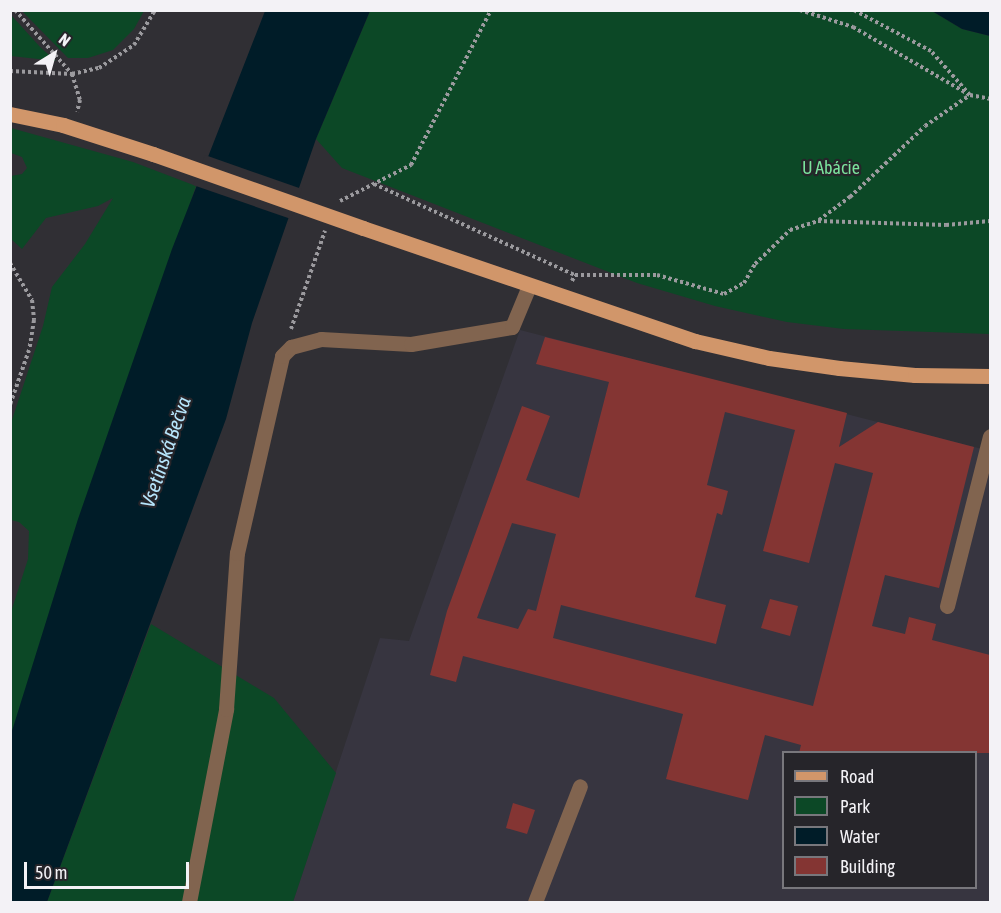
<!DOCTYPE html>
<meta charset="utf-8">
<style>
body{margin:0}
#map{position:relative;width:1001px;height:913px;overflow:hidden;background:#302f34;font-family:"Asap Condensed",sans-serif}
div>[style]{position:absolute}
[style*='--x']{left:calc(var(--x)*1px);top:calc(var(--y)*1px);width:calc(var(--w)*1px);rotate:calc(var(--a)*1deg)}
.built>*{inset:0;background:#373540}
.green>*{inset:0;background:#0c4826}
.water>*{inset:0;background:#001c28}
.pier>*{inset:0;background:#302f34}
.building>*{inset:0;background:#843533}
.path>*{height:4px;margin-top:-2px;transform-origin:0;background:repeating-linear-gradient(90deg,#9b9a9e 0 3px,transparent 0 6px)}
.minor>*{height:15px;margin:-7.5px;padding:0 7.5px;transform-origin:7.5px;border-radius:7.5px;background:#81644f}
.major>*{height:15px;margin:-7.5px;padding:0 7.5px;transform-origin:7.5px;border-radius:7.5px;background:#d1966a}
.major-bridge>*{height:15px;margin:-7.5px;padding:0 7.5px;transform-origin:7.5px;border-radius:7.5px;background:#d1966a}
span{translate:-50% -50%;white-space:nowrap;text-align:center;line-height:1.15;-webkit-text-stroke:4.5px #26252a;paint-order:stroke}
.park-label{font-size:18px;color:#7be39d}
.water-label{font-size:20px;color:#b7e5fb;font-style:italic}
.frame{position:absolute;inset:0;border:12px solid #f3f2f6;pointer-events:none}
.legend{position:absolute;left:782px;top:751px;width:195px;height:138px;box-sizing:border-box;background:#26252a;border:2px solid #78777c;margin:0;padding:8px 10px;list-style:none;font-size:18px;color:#f3f2f6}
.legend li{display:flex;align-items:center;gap:12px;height:30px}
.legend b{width:30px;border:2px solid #78777c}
.north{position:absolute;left:24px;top:24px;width:60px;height:60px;-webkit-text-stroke:4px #26252a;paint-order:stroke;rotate:37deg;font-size:16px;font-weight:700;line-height:24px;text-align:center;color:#f3f2f6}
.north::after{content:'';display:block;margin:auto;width:21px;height:27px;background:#f3f2f6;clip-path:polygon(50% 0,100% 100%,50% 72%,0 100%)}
.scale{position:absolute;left:24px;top:862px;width:165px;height:27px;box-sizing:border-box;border:3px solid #f3f2f6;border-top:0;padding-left:8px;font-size:18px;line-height:21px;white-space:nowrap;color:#f3f2f6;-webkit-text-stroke:4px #26252a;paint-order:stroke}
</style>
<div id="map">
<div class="built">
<div style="clip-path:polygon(evenodd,520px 330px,990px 451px,990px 902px,293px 902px,380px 638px,409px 641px,520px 330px,784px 752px,976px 752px,976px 888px,784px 888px,784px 752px)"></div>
</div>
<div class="green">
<div style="clip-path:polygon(22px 11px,144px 11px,134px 29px,113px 50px,88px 58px,68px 58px)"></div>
<div style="clip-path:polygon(370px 11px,932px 11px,962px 29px,990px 36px,990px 334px,844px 329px,787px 322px,715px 306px,637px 283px,342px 168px,316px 139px)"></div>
<div style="clip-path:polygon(11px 15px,41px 48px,56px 61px,11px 56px)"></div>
<div style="clip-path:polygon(11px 128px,133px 162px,196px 186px,11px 736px,11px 612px,28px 559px,29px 531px,19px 522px,11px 520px,11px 423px,43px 326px,52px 287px,85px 244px,113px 198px,98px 206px,46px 218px,22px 249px,11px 239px,11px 176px,22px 174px,27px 168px,22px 157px,11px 153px)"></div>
<div style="clip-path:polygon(151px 624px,274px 698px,336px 773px,293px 902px,47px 902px)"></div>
</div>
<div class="water">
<div style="clip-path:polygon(265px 11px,370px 11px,316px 139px,252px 323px,226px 419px,47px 902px,11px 902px,11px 734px,78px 519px,172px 249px)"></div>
<div style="clip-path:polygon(932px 11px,990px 11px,990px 36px,962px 29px)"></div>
</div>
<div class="pier">
<div style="clip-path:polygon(205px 155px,302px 189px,291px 219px,193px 185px)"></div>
</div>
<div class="building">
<div style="clip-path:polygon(evenodd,545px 337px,847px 413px,839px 447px,878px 422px,974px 447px,939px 588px,885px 575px,872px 626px,905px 634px,909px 617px,936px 624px,932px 640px,990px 655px,990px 753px,799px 753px,801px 745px,765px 735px,748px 800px,666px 779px,683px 714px,463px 656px,456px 682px,430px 675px,447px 611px,522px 406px,550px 416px,526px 480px,579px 498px,609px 382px,536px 364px,545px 337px,725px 412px,795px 430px,763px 551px,809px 563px,835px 463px,873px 473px,813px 706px,553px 638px,561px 605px,716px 644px,726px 605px,695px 597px,717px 513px,722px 515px,728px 491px,707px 485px,725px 412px,545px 337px,512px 523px,556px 534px,536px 611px,528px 609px,518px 629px,477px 618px,512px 523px)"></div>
<div style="clip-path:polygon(770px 599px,798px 606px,790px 636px,761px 628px)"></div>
<div style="clip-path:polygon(513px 803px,535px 810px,527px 834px,506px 828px)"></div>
</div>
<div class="path">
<div style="--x:15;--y:10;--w:86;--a:48.3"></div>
<div style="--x:72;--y:74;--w:27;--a:73"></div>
<div style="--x:80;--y:100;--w:12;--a:104"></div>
<div style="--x:800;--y:10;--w:56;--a:17.8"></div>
<div style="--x:853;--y:27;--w:135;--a:30.2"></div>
<div style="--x:970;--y:95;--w:20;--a:11"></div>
<div style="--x:10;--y:71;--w:62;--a:2.8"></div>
<div style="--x:72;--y:74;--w:28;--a:-13"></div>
<div style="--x:99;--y:68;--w:42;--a:-33.3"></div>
<div style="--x:134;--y:45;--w:41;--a:-59"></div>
<div style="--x:374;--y:184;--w:221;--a:24.4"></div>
<div style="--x:340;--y:201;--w:80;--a:-26.9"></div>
<div style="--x:411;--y:165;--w:174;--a:-62.7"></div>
<div style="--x:819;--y:220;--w:39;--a:-37"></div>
<div style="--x:850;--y:197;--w:103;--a:-43.4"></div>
<div style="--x:925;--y:126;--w:55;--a:-34.6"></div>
<div style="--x:970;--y:95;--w:59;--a:-131.6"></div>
<div style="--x:931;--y:51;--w:87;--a:-152"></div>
<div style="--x:10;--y:263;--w:43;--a:59.3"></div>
<div style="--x:32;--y:300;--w:20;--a:84"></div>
<div style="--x:34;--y:320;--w:30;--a:99"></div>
<div style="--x:29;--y:350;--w:58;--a:109.1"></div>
<div style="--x:572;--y:281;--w:7;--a:-63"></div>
<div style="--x:575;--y:275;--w:82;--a:0"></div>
<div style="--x:657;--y:275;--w:70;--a:15.8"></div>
<div style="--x:724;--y:294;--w:23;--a:-29"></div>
<div style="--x:744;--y:283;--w:22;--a:-60"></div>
<div style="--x:755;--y:264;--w:49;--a:-44.2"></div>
<div style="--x:790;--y:230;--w:29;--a:-18"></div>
<div style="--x:818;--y:221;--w:128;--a:1.8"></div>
<div style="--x:946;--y:225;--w:44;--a:-5.2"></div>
<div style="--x:291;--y:329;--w:104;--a:-70.9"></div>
</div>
<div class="minor">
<div style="--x:947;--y:606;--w:175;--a:-75.8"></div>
<div style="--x:189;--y:902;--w:197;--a:-79.1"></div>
<div style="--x:226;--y:709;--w:156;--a:-86"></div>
<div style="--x:237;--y:553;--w:202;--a:-77.1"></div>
<div style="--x:282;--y:356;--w:13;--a:-45"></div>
<div style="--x:291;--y:347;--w:31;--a:-15"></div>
<div style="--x:321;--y:339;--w:90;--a:3.2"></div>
<div style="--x:411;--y:344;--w:102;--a:-9.6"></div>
<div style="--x:512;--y:327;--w:44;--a:-67.5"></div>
<div style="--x:535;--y:902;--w:124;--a:-68.8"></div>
</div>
<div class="major">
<div style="--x:10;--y:114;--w:54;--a:11.7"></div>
<div style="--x:63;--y:125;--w:95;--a:17.9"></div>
<div style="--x:363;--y:228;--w:351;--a:18.8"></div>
<div style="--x:695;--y:341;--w:76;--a:12.9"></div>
<div style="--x:769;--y:358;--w:71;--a:8.1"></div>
<div style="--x:839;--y:368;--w:76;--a:5.3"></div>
<div style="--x:915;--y:375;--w:75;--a:0.8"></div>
</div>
<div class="major-bridge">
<div style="--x:153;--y:154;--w:223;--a:19.4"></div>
</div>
<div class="park-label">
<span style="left:831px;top:168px">U Abácie</span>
</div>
<div class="water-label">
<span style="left:165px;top:452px;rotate:-71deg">Vsetínská Bečva</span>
</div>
<div class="frame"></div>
<ul class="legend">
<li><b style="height:8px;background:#d1966a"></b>Road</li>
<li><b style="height:16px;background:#0c4826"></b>Park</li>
<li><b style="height:16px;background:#001c28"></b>Water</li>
<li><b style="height:16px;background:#843533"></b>Building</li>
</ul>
<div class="north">N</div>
<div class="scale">50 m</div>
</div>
